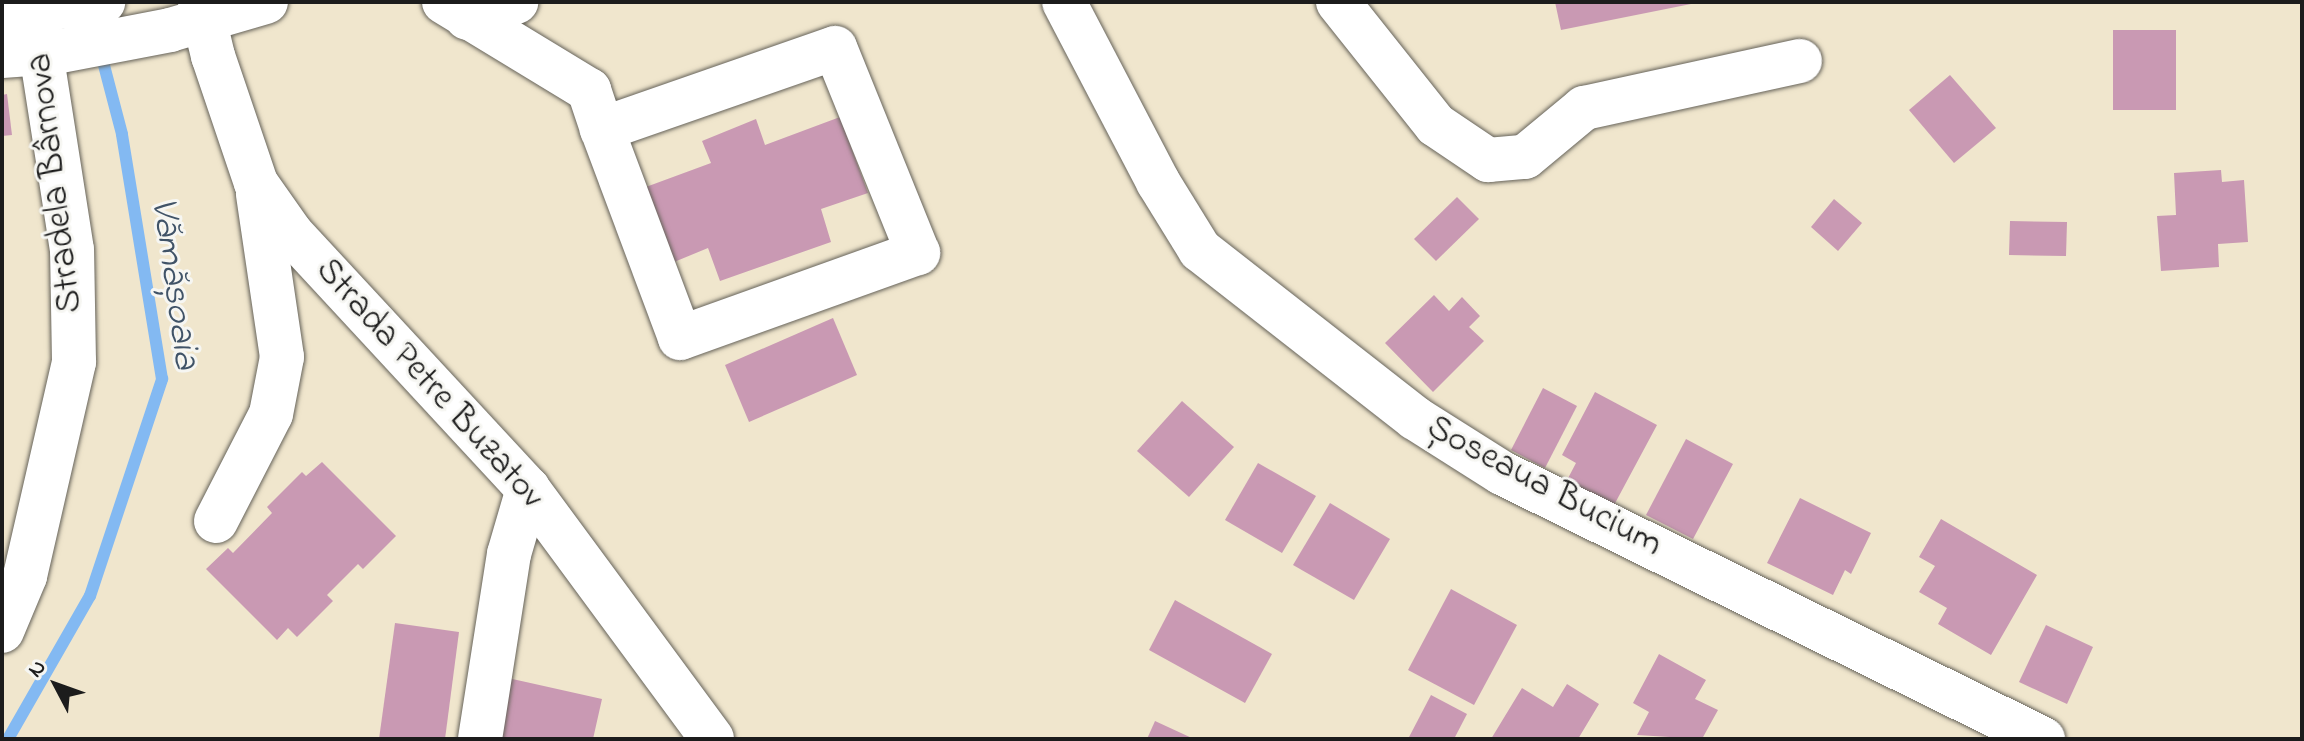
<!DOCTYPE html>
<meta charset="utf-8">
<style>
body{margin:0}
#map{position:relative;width:2304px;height:741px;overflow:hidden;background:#f0e6cd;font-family:"Indie Flower",sans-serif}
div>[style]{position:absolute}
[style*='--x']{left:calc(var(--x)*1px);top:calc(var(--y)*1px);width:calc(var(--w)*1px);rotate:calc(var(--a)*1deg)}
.stream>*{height:12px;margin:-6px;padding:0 6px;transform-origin:6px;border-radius:6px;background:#83b9f2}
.building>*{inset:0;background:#c999b3}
.roads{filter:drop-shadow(0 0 2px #66635a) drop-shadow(0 0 2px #66635a)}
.minor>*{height:44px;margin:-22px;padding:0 22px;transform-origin:22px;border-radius:22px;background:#fff}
.major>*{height:44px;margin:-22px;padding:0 22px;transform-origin:22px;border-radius:22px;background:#fff}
span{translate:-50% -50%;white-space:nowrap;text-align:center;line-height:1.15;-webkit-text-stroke:6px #f6f6f2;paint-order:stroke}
.street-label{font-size:36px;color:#1c1c1c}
.water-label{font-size:38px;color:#405367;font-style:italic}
.frame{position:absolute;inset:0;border:4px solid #1c1c1c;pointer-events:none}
.north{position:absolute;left:16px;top:645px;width:80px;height:80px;-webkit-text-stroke:6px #f6f6f2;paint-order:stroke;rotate:311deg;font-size:22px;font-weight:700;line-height:32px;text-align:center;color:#1c1c1c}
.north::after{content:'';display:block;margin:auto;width:28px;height:36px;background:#1c1c1c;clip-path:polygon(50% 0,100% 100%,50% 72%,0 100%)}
</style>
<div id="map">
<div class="stream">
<div style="--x:8;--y:739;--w:165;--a:-60.2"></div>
<div style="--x:90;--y:596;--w:229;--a:-71.6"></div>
<div style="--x:162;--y:379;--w:248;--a:-99.3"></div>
<div style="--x:122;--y:134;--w:87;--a:-104.7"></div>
</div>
<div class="building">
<div style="clip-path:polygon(1555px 2px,1696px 2px,1696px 3px,1561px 30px)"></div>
<div style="clip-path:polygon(2113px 30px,2176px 30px,2176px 110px,2113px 110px)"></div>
<div style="clip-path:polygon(1950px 75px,1996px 128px,1954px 163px,1909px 110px)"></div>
<div style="clip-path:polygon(7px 94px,12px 135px,2px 136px,2px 95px)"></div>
<div style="clip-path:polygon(840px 117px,868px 193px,821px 209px,831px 242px,720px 281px,708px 248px,662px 267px,635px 191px,711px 163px,702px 141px,756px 119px,765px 145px)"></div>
<div style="clip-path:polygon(2221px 170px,2222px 182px,2244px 180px,2248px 242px,2218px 244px,2219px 267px,2161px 271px,2157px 216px,2176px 215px,2174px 173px)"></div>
<div style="clip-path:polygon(1457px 197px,1479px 219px,1436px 261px,1414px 239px)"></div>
<div style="clip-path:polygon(1834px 199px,1862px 223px,1838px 251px,1811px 227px)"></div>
<div style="clip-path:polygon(2010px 221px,2067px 222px,2066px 256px,2009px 255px)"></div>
<div style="clip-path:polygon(1434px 295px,1449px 311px,1462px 297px,1480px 316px,1469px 327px,1484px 341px,1433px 392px,1385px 343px)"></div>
<div style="clip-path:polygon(833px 318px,857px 375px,749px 422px,725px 365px)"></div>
<div style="clip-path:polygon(1543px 388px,1577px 406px,1545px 468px,1511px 450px)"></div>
<div style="clip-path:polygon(1595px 392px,1657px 425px,1613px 507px,1566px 482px,1576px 463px,1562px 455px)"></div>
<div style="clip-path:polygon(1182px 401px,1234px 447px,1189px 497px,1137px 451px)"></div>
<div style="clip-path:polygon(1686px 439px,1733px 464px,1693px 539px,1646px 515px)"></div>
<div style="clip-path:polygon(322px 462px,396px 536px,363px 569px,358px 564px,327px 595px,333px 601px,297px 637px,288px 628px,277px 640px,206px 569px,228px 548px,233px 553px,272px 513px,267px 507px,302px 472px,306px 476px)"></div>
<div style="clip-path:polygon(1258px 463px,1316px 496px,1282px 553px,1225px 520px)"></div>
<div style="clip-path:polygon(1800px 498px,1871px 533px,1851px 574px,1845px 570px,1833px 595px,1767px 563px)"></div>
<div style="clip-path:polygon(1330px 503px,1390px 539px,1354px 600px,1293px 565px)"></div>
<div style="clip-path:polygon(1941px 519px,2037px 575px,1991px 655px,1938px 624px,1947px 608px,1919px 592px,1935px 566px,1919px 557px)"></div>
<div style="clip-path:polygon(1451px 589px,1517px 625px,1474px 705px,1408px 670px)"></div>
<div style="clip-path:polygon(1175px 600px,1272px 654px,1245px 703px,1149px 650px)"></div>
<div style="clip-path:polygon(395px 623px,459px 632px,445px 739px,379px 739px)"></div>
<div style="clip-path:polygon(2046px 625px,2093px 647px,2067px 704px,2019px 682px)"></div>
<div style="clip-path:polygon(1659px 654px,1706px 680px,1695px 699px,1718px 710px,1702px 739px,1637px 735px,1649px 712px,1633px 703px)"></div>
<div style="clip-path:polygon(503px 677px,602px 699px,593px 739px,501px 739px,505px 721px,493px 719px)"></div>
<div style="clip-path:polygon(1567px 684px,1599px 704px,1578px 739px,1491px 739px,1522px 688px,1553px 707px)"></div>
<div style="clip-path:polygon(1431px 695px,1467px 714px,1454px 739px,1408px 739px)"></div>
<div style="clip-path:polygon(1155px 721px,1194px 739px,1147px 739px)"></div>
</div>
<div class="roads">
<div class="minor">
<div style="--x:200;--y:2;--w:56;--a:76.5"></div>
<div style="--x:213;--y:56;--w:134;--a:71.3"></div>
<div style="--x:256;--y:183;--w:61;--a:55"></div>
<div style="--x:291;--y:233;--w:349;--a:47.2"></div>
<div style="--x:528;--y:489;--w:310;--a:53.6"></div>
<div style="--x:444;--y:2;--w:170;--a:31.3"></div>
<div style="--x:589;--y:90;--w:41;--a:71.6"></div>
<div style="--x:602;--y:129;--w:223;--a:69.5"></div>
<div style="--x:680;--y:338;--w:253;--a:-19.7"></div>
<div style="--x:918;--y:253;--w:221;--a:-112"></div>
<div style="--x:835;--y:48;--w:247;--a:160.8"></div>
<div style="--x:1064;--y:2;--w:203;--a:62.4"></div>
<div style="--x:1158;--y:182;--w:80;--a:58.3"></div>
<div style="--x:1200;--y:250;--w:273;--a:38"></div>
<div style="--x:1415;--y:418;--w:103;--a:32.3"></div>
<div style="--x:1502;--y:473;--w:603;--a:26.18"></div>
<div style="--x:1338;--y:2;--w:157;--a:51.5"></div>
<div style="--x:1436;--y:125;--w:63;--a:33.9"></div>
<div style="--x:1488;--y:160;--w:37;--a:-5"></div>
<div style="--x:1525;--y:157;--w:77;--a:-39.7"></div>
<div style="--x:1584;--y:108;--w:221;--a:-12.3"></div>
<div style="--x:467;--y:18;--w:52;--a:-18.1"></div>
<div style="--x:216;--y:521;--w:120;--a:-62.8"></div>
<div style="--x:271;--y:414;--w:58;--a:-79.1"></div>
<div style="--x:282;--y:357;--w:165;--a:-98.4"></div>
<div style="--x:2;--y:631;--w:60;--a:-67.3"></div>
<div style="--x:25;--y:576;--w:220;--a:-77.1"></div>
<div style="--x:74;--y:362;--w:112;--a:-91"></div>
<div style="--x:72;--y:250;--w:239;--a:-98.9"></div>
<div style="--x:480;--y:739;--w:187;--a:-81.1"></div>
<div style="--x:509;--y:554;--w:68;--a:-73.7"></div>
</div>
<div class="major">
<div style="--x:2;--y:14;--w:102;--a:-6.8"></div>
<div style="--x:2;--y:56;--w:54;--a:-4.2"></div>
<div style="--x:56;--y:52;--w:116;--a:-10.9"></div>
<div style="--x:170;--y:30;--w:100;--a:-16.3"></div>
</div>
</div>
<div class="street-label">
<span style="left:56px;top:183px;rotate:-97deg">Stradela Bârnova</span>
<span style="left:429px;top:384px;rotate:48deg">Strada Petre Buzatov</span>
<span style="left:1544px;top:487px;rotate:28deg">Șoseaua Bucium</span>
</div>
<div class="water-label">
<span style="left:173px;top:284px;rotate:82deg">Vămășoaia</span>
</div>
<div class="frame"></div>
<div class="north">N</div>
</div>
